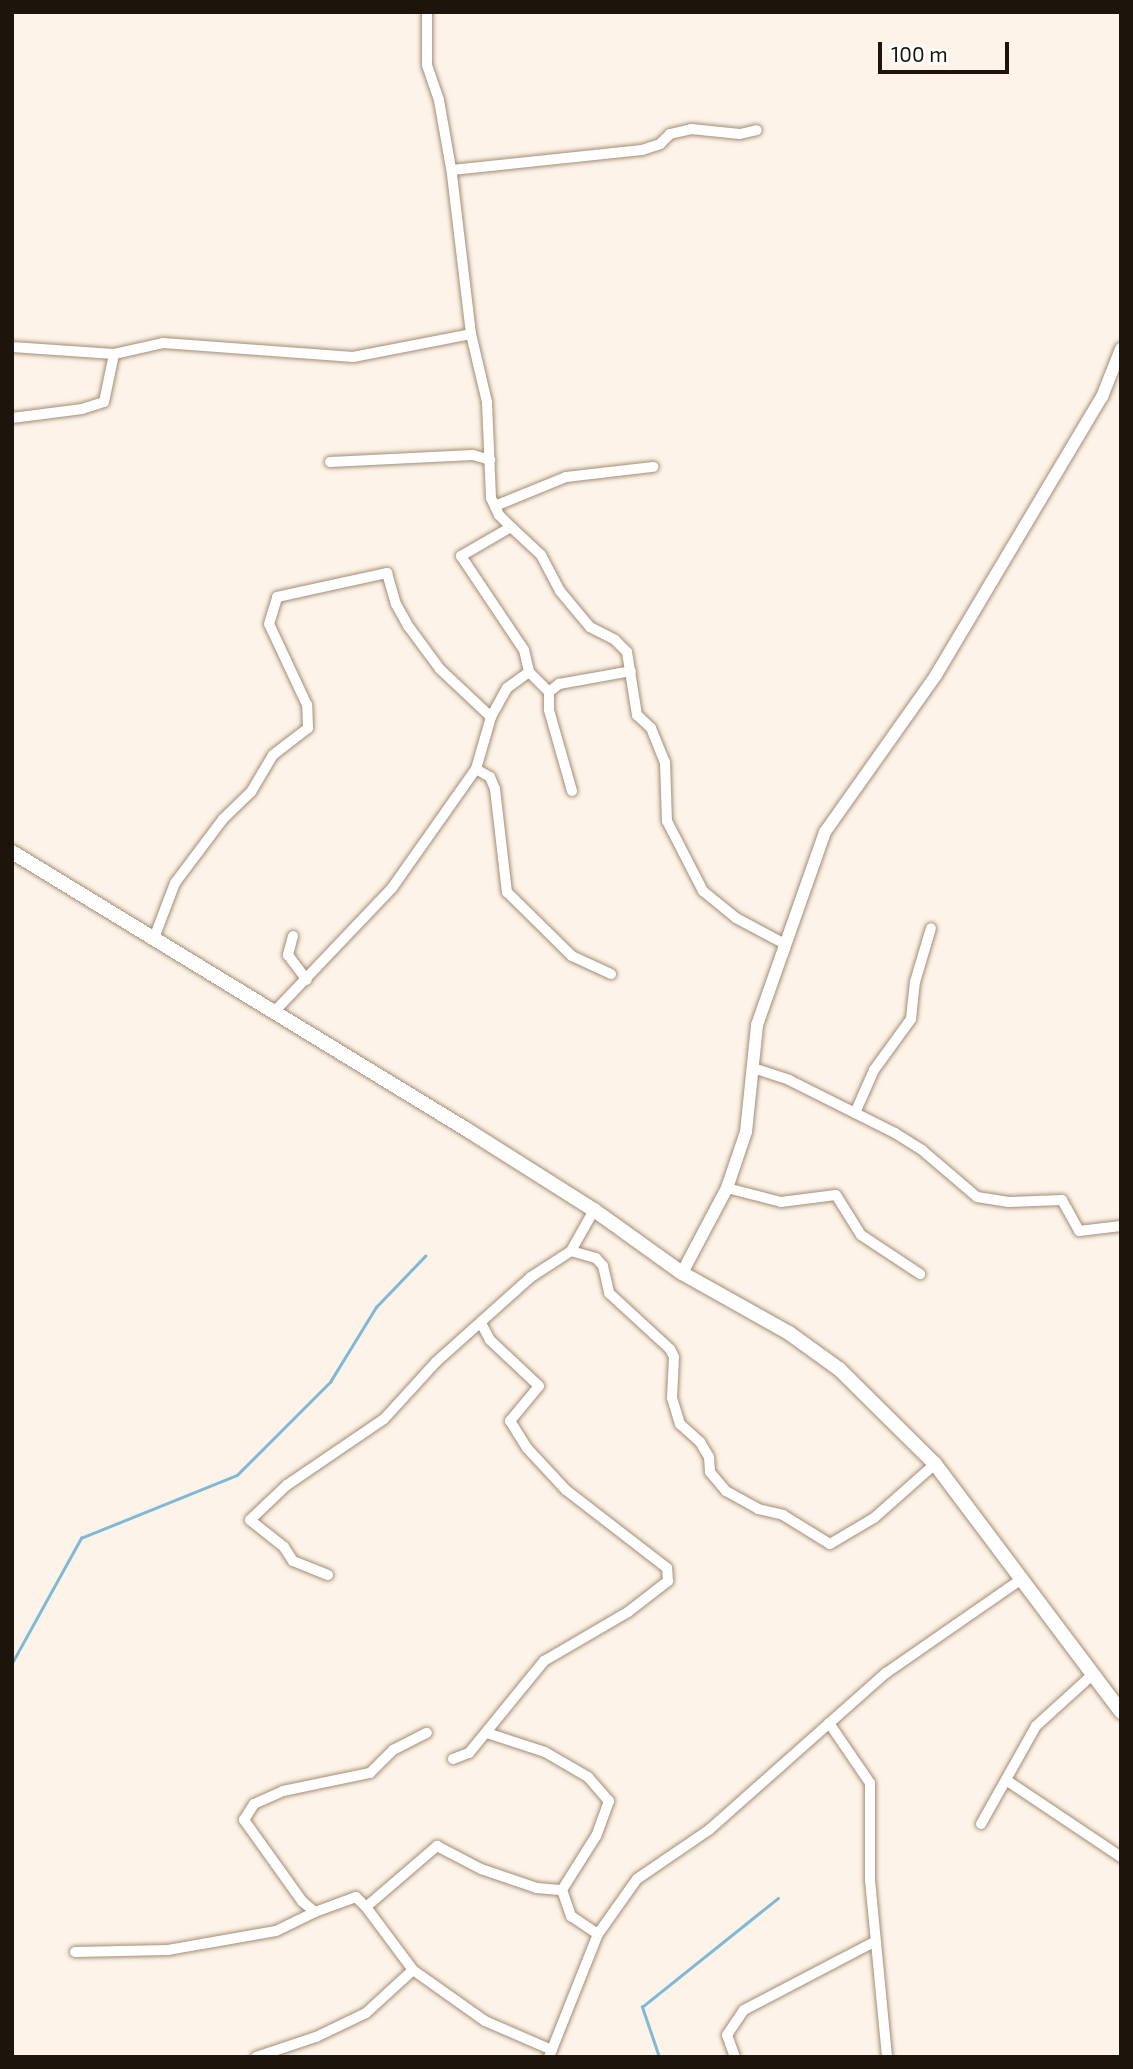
<!DOCTYPE html>
<style>
body{margin:0}
#map{position:relative;width:1133px;height:2069px;overflow:hidden;background:#fdf3e8;font-family:"Exo 2",sans-serif}
div>[style]{position:absolute}
[style*='--x']{left:calc(var(--x)*1px);top:calc(var(--y)*1px);width:calc(var(--w)*1px);rotate:calc(var(--a)*1deg)}
.stream>*{height:2.5px;margin:-1.25px;padding:0 1.25px;transform-origin:1.25px;border-radius:1.25px;background:#7eb9d7}
.roads{filter:drop-shadow(0 0 2px #a48d74) drop-shadow(0 0 2px #a48d74)}
.minor>*{height:10px;margin:-5px;padding:0 5px;transform-origin:5px;border-radius:5px;background:#fff}
.tertiary>*{height:12px;margin:-6px;padding:0 6px;transform-origin:6px;border-radius:6px;background:#fff}
.secondary>*{height:14px;margin:-7px;padding:0 7px;transform-origin:7px;border-radius:7px;background:#fff}
span{translate:-50% -50%;white-space:nowrap;text-align:center;line-height:1.15;-webkit-text-stroke:6px #fff;paint-order:stroke}
.frame{position:absolute;inset:0;border:14px solid #1d150b;pointer-events:none}
.scale{position:absolute;left:878px;top:42px;width:131px;height:32px;box-sizing:border-box;border:4px solid #1d150b;border-top:0;padding-left:9px;font-size:21px;line-height:24px;white-space:nowrap;color:#1d150b;-webkit-text-stroke:5px #fff;paint-order:stroke}
</style>
<div id="map">
<div class="stream">
<div style="--x:12;--y:1663;--w:143;--a:-61.1"></div>
<div style="--x:81;--y:1538;--w:168;--a:-22"></div>
<div style="--x:237;--y:1475;--w:132;--a:-45"></div>
<div style="--x:330;--y:1382;--w:88;--a:-58.5"></div>
<div style="--x:376;--y:1307;--w:71;--a:-46.1"></div>
<div style="--x:659;--y:2057;--w:53;--a:-108.8"></div>
<div style="--x:642;--y:2007;--w:174;--a:-38.7"></div>
</div>
<div class="roads">
<div class="minor">
<div style="--x:452;--y:170;--w:191;--a:-6"></div>
<div style="--x:642;--y:150;--w:19;--a:-18"></div>
<div style="--x:660;--y:144;--w:14;--a:-45"></div>
<div style="--x:670;--y:134;--w:22;--a:-13"></div>
<div style="--x:691;--y:129;--w:49;--a:5.8"></div>
<div style="--x:740;--y:134;--w:17;--a:-13"></div>
<div style="--x:471;--y:334;--w:70;--a:76.8"></div>
<div style="--x:487;--y:402;--w:96;--a:87.6"></div>
<div style="--x:491;--y:498;--w:19;--a:65"></div>
<div style="--x:499;--y:515;--w:17;--a:45"></div>
<div style="--x:511;--y:527;--w:58;--a:149.9"></div>
<div style="--x:461;--y:556;--w:113;--a:56.2"></div>
<div style="--x:524;--y:650;--w:23;--a:77"></div>
<div style="--x:529;--y:672;--w:27;--a:144"></div>
<div style="--x:507;--y:688;--w:33;--a:119"></div>
<div style="--x:491;--y:717;--w:54;--a:106.1"></div>
<div style="--x:12;--y:347;--w:102;--a:3.9"></div>
<div style="--x:114;--y:354;--w:50;--a:-12.7"></div>
<div style="--x:163;--y:343;--w:191;--a:4.2"></div>
<div style="--x:353;--y:357;--w:120;--a:-11"></div>
<div style="--x:471;--y:334;--w:161;--a:-96.8"></div>
<div style="--x:452;--y:174;--w:75;--a:-100"></div>
<div style="--x:439;--y:100;--w:37;--a:-109"></div>
<div style="--x:427;--y:65;--w:53;--a:-90"></div>
<div style="--x:12;--y:418;--w:71;--a:-7.3"></div>
<div style="--x:82;--y:409;--w:23;--a:-18"></div>
<div style="--x:104;--y:402;--w:49;--a:-78.2"></div>
<div style="--x:330;--y:462;--w:143;--a:-2.8"></div>
<div style="--x:473;--y:455;--w:18;--a:16"></div>
<div style="--x:495;--y:506;--w:77;--a:-22.2"></div>
<div style="--x:566;--y:477;--w:88;--a:-6.6"></div>
<div style="--x:511;--y:527;--w:41;--a:43"></div>
<div style="--x:541;--y:555;--w:41;--a:62.2"></div>
<div style="--x:560;--y:591;--w:47;--a:50.2"></div>
<div style="--x:590;--y:627;--w:28;--a:27"></div>
<div style="--x:615;--y:640;--w:17;--a:45"></div>
<div style="--x:627;--y:652;--w:64;--a:81"></div>
<div style="--x:637;--y:715;--w:19;--a:43"></div>
<div style="--x:651;--y:728;--w:37;--a:68"></div>
<div style="--x:665;--y:762;--w:59;--a:88.1"></div>
<div style="--x:667;--y:821;--w:79;--a:62.8"></div>
<div style="--x:703;--y:891;--w:43;--a:39.3"></div>
<div style="--x:736;--y:918;--w:55;--a:28"></div>
<div style="--x:529;--y:672;--w:28;--a:45"></div>
<div style="--x:572;--y:791;--w:84;--a:-105.9"></div>
<div style="--x:549;--y:710;--w:18;--a:-90"></div>
<div style="--x:549;--y:692;--w:13;--a:-39"></div>
<div style="--x:559;--y:684;--w:73;--a:-10.2"></div>
<div style="--x:293;--y:936;--w:20;--a:105"></div>
<div style="--x:288;--y:955;--w:31;--a:53"></div>
<div style="--x:154;--y:938;--w:59;--a:-69.1"></div>
<div style="--x:175;--y:883;--w:80;--a:-53.1"></div>
<div style="--x:223;--y:819;--w:39;--a:-44"></div>
<div style="--x:251;--y:792;--w:43;--a:-59.3"></div>
<div style="--x:273;--y:755;--w:44;--a:-37.6"></div>
<div style="--x:308;--y:728;--w:23;--a:-92"></div>
<div style="--x:307;--y:705;--w:89;--a:-115.1"></div>
<div style="--x:269;--y:624;--w:28;--a:-73"></div>
<div style="--x:277;--y:597;--w:113;--a:-12.3"></div>
<div style="--x:387;--y:573;--w:32;--a:74"></div>
<div style="--x:396;--y:604;--w:26;--a:61"></div>
<div style="--x:409;--y:627;--w:52;--a:53.6"></div>
<div style="--x:440;--y:669;--w:70;--a:43.3"></div>
<div style="--x:274;--y:1012;--w:171;--a:-46.4"></div>
<div style="--x:392;--y:888;--w:146;--a:-54.8"></div>
<div style="--x:476;--y:769;--w:16;--a:30"></div>
<div style="--x:490;--y:777;--w:13;--a:67"></div>
<div style="--x:495;--y:789;--w:104;--a:83.4"></div>
<div style="--x:507;--y:892;--w:91;--a:44.6"></div>
<div style="--x:572;--y:956;--w:43;--a:24.8"></div>
<div style="--x:753;--y:1068;--w:38;--a:18"></div>
<div style="--x:789;--y:1080;--w:119;--a:26.6"></div>
<div style="--x:895;--y:1133;--w:32;--a:32"></div>
<div style="--x:922;--y:1150;--w:72;--a:40.5"></div>
<div style="--x:977;--y:1197;--w:32;--a:9"></div>
<div style="--x:1009;--y:1202;--w:53;--a:-2.2"></div>
<div style="--x:1062;--y:1200;--w:35;--a:61"></div>
<div style="--x:1079;--y:1231;--w:42;--a:-6.8"></div>
<div style="--x:855;--y:1113;--w:47;--a:-66.2"></div>
<div style="--x:874;--y:1070;--w:63;--a:-54"></div>
<div style="--x:911;--y:1019;--w:37;--a:-84"></div>
<div style="--x:915;--y:982;--w:56;--a:-73.5"></div>
<div style="--x:727;--y:1188;--w:56;--a:14.5"></div>
<div style="--x:781;--y:1202;--w:55;--a:-7.3"></div>
<div style="--x:836;--y:1195;--w:47;--a:58"></div>
<div style="--x:861;--y:1235;--w:71;--a:33.5"></div>
<div style="--x:571;--y:1251;--w:26;--a:16"></div>
<div style="--x:596;--y:1258;--w:11;--a:49"></div>
<div style="--x:603;--y:1266;--w:28;--a:77"></div>
<div style="--x:609;--y:1293;--w:83;--a:42.6"></div>
<div style="--x:670;--y:1349;--w:9;--a:63"></div>
<div style="--x:674;--y:1357;--w:41;--a:92.8"></div>
<div style="--x:672;--y:1398;--w:27;--a:73"></div>
<div style="--x:680;--y:1424;--w:27;--a:42"></div>
<div style="--x:700;--y:1442;--w:17;--a:59"></div>
<div style="--x:709;--y:1457;--w:15;--a:86"></div>
<div style="--x:710;--y:1472;--w:25;--a:50"></div>
<div style="--x:726;--y:1491;--w:37;--a:29"></div>
<div style="--x:758;--y:1509;--w:26;--a:13"></div>
<div style="--x:783;--y:1515;--w:55;--a:31.7"></div>
<div style="--x:830;--y:1544;--w:51;--a:-30.6"></div>
<div style="--x:874;--y:1518;--w:81;--a:-41.5"></div>
<div style="--x:328;--y:1575;--w:38;--a:-158"></div>
<div style="--x:293;--y:1561;--w:17;--a:-123"></div>
<div style="--x:284;--y:1547;--w:43;--a:-141.5"></div>
<div style="--x:250;--y:1520;--w:51;--a:-43.4"></div>
<div style="--x:287;--y:1485;--w:117;--a:-34.2"></div>
<div style="--x:384;--y:1419;--w:77;--a:-47.6"></div>
<div style="--x:436;--y:1362;--w:127;--a:-41.8"></div>
<div style="--x:531;--y:1277;--w:48;--a:-33"></div>
<div style="--x:571;--y:1251;--w:47;--a:-60.7"></div>
<div style="--x:829;--y:1723;--w:73;--a:55.7"></div>
<div style="--x:870;--y:1783;--w:97;--a:90"></div>
<div style="--x:870;--y:1880;--w:178;--a:84.5"></div>
<div style="--x:487;--y:1733;--w:61;--a:18.1"></div>
<div style="--x:545;--y:1752;--w:50;--a:30.2"></div>
<div style="--x:588;--y:1777;--w:32;--a:49"></div>
<div style="--x:609;--y:1801;--w:37;--a:110"></div>
<div style="--x:596;--y:1836;--w:64;--a:122.2"></div>
<div style="--x:562;--y:1890;--w:28;--a:71"></div>
<div style="--x:571;--y:1916;--w:32;--a:34"></div>
<div style="--x:453;--y:1759;--w:17;--a:-21"></div>
<div style="--x:469;--y:1753;--w:119;--a:-50.8"></div>
<div style="--x:544;--y:1661;--w:97;--a:-30.3"></div>
<div style="--x:628;--y:1612;--w:51;--a:-37.8"></div>
<div style="--x:668;--y:1581;--w:13;--a:-94"></div>
<div style="--x:667;--y:1568;--w:128;--a:-142.3"></div>
<div style="--x:566;--y:1490;--w:57;--a:-132.9"></div>
<div style="--x:527;--y:1448;--w:32;--a:-122"></div>
<div style="--x:510;--y:1421;--w:45;--a:-50.4"></div>
<div style="--x:539;--y:1386;--w:67;--a:-136.8"></div>
<div style="--x:490;--y:1340;--w:19;--a:-118"></div>
<div style="--x:1006;--y:1780;--w:138;--a:33.8"></div>
<div style="--x:981;--y:1824;--w:112;--a:-60.7"></div>
<div style="--x:1036;--y:1726;--w:74;--a:-42.3"></div>
<div style="--x:366;--y:1907;--w:14;--a:-135"></div>
<div style="--x:356;--y:1897;--w:44;--a:159.9"></div>
<div style="--x:315;--y:1912;--w:17;--a:-140"></div>
<div style="--x:302;--y:1901;--w:100;--a:-125.6"></div>
<div style="--x:244;--y:1820;--w:19;--a:-58"></div>
<div style="--x:254;--y:1804;--w:32;--a:-24"></div>
<div style="--x:283;--y:1791;--w:89;--a:-11.7"></div>
<div style="--x:370;--y:1773;--w:33;--a:-45"></div>
<div style="--x:393;--y:1750;--w:38;--a:-27"></div>
<div style="--x:75;--y:1952;--w:93;--a:-1.2"></div>
<div style="--x:168;--y:1950;--w:35;--a:-10"></div>
<div style="--x:202;--y:1944;--w:75;--a:-10"></div>
<div style="--x:276;--y:1931;--w:43;--a:-26"></div>
<div style="--x:413;--y:1970;--w:79;--a:-126.7"></div>
<div style="--x:366;--y:1907;--w:94;--a:-40.7"></div>
<div style="--x:437;--y:1846;--w:50;--a:27.6"></div>
<div style="--x:481;--y:1869;--w:59;--a:18.7"></div>
<div style="--x:537;--y:1888;--w:25;--a:5"></div>
<div style="--x:256;--y:2057;--w:63;--a:-18.4"></div>
<div style="--x:316;--y:2037;--w:55;--a:-25.6"></div>
<div style="--x:366;--y:2013;--w:64;--a:-42.5"></div>
<div style="--x:413;--y:1970;--w:88;--a:35.3"></div>
<div style="--x:485;--y:2021;--w:73;--a:23.4"></div>
<div style="--x:549;--y:2057;--w:132;--a:-68.3"></div>
<div style="--x:598;--y:1934;--w:67;--a:-54.7"></div>
<div style="--x:637;--y:1879;--w:88;--a:-34.4"></div>
<div style="--x:710;--y:1829;--w:235;--a:-41.6"></div>
<div style="--x:886;--y:1673;--w:165;--a:-34.7"></div>
<div style="--x:735;--y:2057;--w:23;--a:-110"></div>
<div style="--x:727;--y:2035;--w:30;--a:-56"></div>
<div style="--x:744;--y:2010;--w:147;--a:-27.6"></div>
</div>
<div class="tertiary">
<div style="--x:682;--y:1273;--w:96;--a:-62.1"></div>
<div style="--x:727;--y:1188;--w:59;--a:-71.3"></div>
<div style="--x:746;--y:1132;--w:108;--a:-84.1"></div>
<div style="--x:757;--y:1025;--w:205;--a:-70.6"></div>
<div style="--x:825;--y:832;--w:192;--a:-54.7"></div>
<div style="--x:936;--y:675;--w:324;--a:-59.2"></div>
<div style="--x:1102;--y:397;--w:52;--a:-68.4"></div>
</div>
<div class="secondary">
<div style="--x:12;--y:852;--w:535;--a:31.4"></div>
<div style="--x:469;--y:1131;--w:148;--a:32.3"></div>
<div style="--x:594;--y:1210;--w:108;--a:35.6"></div>
<div style="--x:682;--y:1273;--w:123;--a:29.3"></div>
<div style="--x:789;--y:1333;--w:62;--a:35.8"></div>
<div style="--x:839;--y:1369;--w:135;--a:44.7"></div>
<div style="--x:935;--y:1464;--w:310;--a:53.1"></div>
</div>
</div>
<div class="frame"></div>
<div class="scale">100 m</div>
</div>
